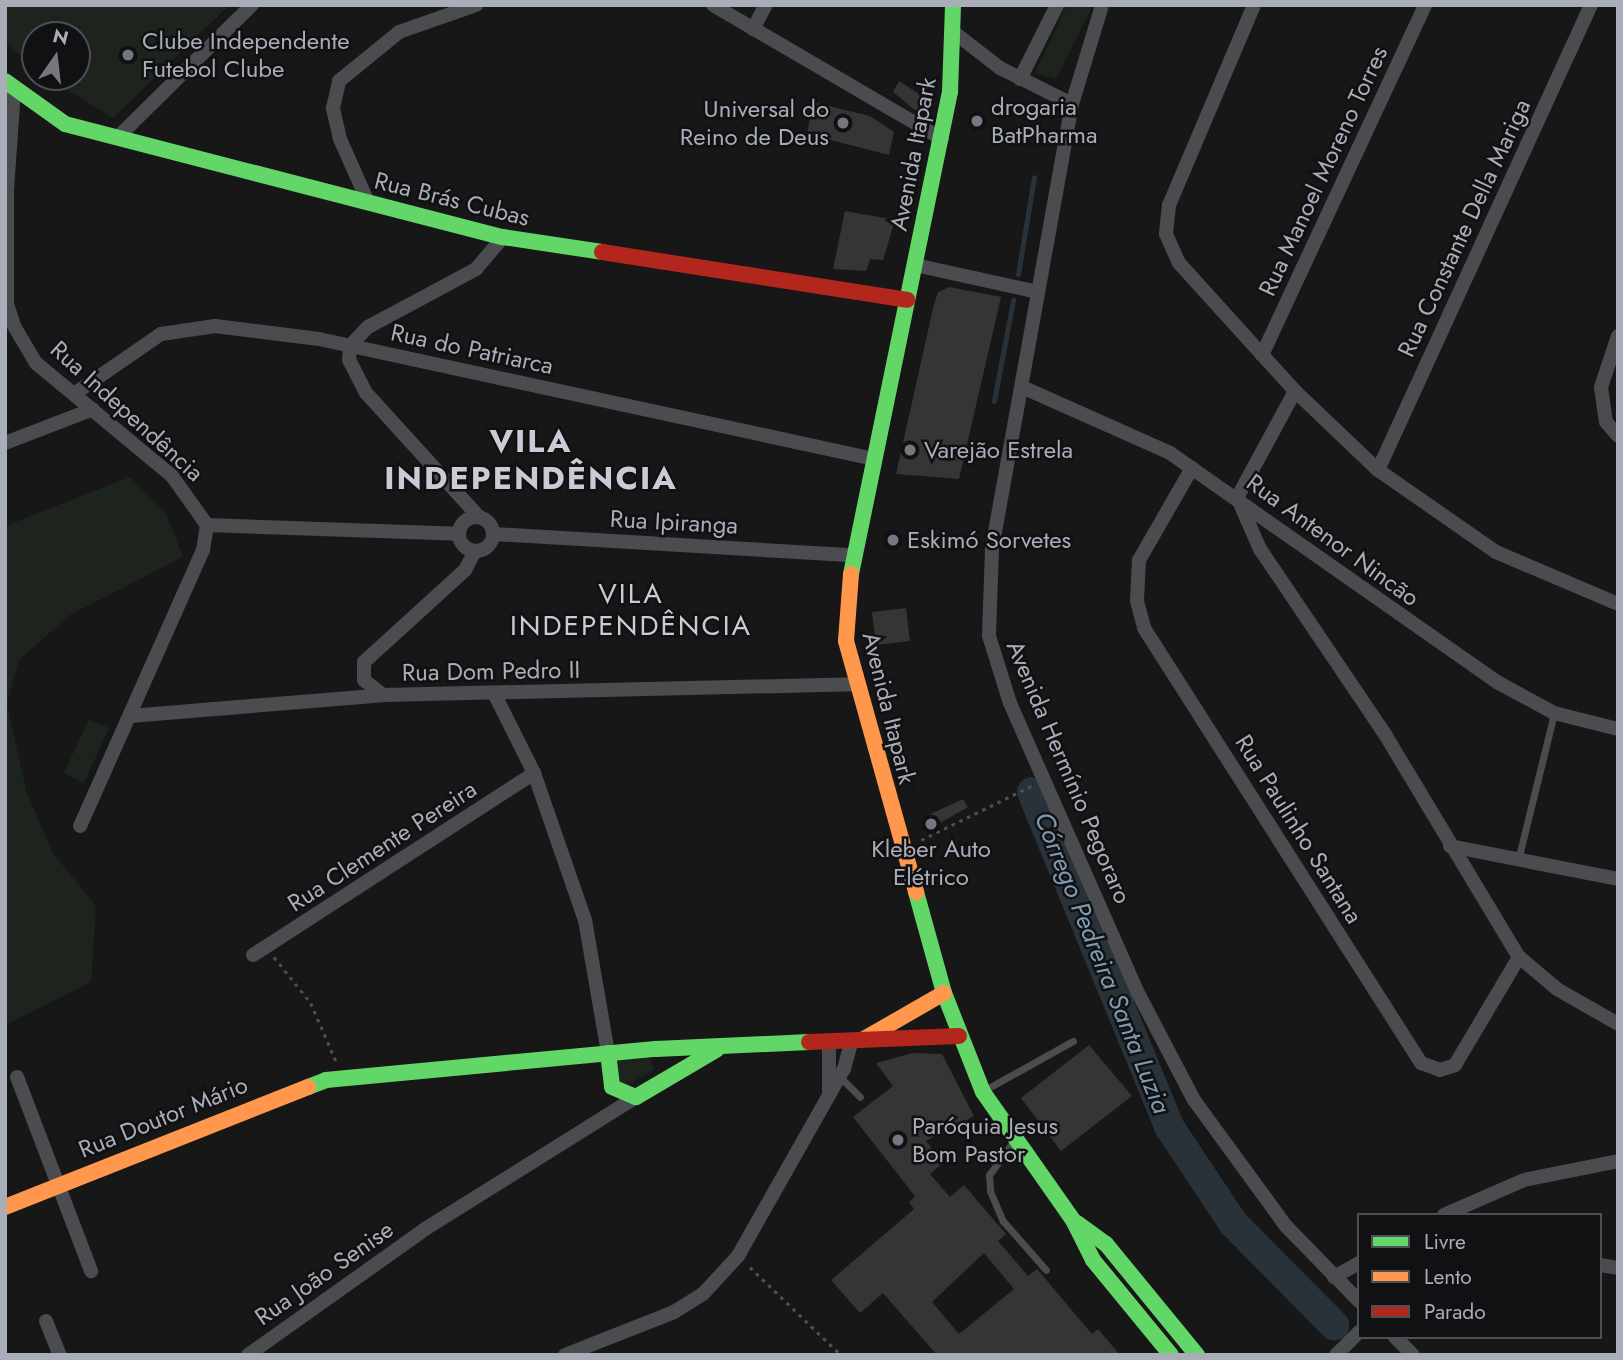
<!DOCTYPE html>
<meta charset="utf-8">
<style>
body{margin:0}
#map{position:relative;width:1623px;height:1360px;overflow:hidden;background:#171717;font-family:Jost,sans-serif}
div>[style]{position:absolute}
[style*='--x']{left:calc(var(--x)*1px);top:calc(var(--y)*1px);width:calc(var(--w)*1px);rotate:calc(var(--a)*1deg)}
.green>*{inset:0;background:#1d241e}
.stream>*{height:5px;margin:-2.5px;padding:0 2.5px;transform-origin:2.5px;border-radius:2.5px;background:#2a3239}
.river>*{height:30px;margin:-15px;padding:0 15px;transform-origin:15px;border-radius:15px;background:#2a3239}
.building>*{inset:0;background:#353536}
.path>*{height:2.5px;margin-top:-1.25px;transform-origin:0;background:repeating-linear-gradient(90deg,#4d4e52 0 3.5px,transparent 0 8.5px)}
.lane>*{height:7px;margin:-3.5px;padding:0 3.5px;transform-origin:3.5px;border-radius:3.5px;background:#4b4c50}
.street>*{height:14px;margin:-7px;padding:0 7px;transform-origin:7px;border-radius:7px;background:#4b4c50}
.street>.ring{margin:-7px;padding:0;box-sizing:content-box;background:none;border:14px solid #4b4c50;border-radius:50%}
.fast>*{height:16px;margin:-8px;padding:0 8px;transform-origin:8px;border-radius:8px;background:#63d668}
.slow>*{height:16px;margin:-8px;padding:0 8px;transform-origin:8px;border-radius:8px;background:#ff974d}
.jam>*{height:16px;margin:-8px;padding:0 8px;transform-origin:8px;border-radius:8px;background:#b3261e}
.dots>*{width:19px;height:19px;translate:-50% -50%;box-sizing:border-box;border:4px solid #111113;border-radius:50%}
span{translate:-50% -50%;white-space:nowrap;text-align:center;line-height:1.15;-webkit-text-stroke:5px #111113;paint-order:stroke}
.poi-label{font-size:24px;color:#a8adb8}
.left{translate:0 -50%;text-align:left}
.right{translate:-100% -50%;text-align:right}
.street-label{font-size:24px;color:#a8adb8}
.water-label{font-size:26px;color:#7f9bb3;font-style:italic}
.quarter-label{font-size:28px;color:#c9ccd4;letter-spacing:2px}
.district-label{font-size:32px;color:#c9ccd4;font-weight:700;letter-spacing:2px}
.frame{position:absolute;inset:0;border:7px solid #a8adb8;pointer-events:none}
.legend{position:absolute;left:1357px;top:1213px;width:245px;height:126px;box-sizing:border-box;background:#111113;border:2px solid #4d4f55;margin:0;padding:9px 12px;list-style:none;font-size:21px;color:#a8adb8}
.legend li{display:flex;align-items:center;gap:14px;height:35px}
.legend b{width:35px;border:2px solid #4d4f55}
.north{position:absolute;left:21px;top:21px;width:70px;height:70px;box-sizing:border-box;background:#111113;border:2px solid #4d4f55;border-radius:50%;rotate:14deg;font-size:19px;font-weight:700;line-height:28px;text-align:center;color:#a8adb8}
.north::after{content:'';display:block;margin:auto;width:24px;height:32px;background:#757880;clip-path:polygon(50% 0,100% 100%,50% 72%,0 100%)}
</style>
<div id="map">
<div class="green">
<div style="clip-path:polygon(5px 5px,229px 5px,113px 118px,48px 77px,77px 77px,77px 35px,35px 35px,35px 68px,5px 43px)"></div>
<div style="clip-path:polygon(1067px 5px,1093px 5px,1056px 79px,1035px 73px)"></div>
<div style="clip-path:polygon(130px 477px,166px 513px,183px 557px,70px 615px,19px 660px,7px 704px,26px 790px,52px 852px,96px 906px,91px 982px,5px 1025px,5px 526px)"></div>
<div style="clip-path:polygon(89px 719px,109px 728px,84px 783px,64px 773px)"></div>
<div style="clip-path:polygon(614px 1059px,650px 1058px,654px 1069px,622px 1089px)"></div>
</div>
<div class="stream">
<div style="--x:1018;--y:274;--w:98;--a:-80.6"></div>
<div style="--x:994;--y:401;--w:103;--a:-79.3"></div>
</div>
<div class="river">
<div style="--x:1032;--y:792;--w:363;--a:67.7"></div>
<div style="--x:1170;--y:1128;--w:114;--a:56.4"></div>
<div style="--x:1233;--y:1223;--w:144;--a:45.3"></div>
</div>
<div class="building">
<div style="clip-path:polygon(899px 81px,925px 98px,916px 111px,893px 92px)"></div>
<div style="clip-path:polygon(813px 102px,870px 116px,894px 132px,889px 155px,807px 134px)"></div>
<div style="clip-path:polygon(845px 211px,895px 220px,883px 260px,870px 259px,866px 271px,833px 269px)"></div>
<div style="clip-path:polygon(949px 287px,1001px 297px,959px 479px,896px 474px,934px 304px,938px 292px)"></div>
<div style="clip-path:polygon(906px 608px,910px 641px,876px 645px,872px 612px)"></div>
<div style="clip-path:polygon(963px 799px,968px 807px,924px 832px,924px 817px)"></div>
<div style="clip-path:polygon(1089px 1045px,1132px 1096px,1061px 1151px,1021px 1098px)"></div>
<div style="clip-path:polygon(evenodd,913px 1053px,942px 1054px,974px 1116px,926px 1141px,943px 1163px,930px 1174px,950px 1197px,964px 1185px,1006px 1234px,998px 1241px,1028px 1276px,1037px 1269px,1092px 1334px,1098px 1329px,1120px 1355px,937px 1355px,883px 1293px,860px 1313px,831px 1280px,914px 1209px,909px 1202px,915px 1196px,853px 1117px,893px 1086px,876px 1063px,913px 1053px,984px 1253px,1014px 1289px,959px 1334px,932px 1302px,984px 1253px)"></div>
</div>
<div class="path">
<div style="--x:921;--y:840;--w:123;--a:-26.1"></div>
<div style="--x:274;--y:957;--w:59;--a:51.2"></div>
<div style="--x:311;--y:1003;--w:63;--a:66.7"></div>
<div style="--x:750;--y:1267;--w:127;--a:44"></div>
</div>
<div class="lane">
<div style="--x:1519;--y:856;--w:147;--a:-76.2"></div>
<div style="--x:840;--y:1077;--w:28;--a:45"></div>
<div style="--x:983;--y:1091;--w:103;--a:-29.1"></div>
<div style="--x:1013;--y:1142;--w:41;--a:126"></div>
<div style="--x:989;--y:1175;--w:16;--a:86"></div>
<div style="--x:990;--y:1191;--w:33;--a:67"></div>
<div style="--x:1003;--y:1221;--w:65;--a:48.7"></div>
</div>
<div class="street">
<div style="--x:713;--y:5;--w:265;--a:30.3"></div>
<div style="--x:1254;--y:5;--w:217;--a:113"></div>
<div style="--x:1169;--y:205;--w:29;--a:96"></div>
<div style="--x:1166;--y:234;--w:32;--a:66"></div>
<div style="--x:1179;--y:263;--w:173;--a:47.8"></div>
<div style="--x:1295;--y:391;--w:115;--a:43.6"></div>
<div style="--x:1378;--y:470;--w:144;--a:34.8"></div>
<div style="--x:1496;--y:552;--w:133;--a:23.1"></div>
<div style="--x:753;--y:29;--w:27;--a:-62"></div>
<div style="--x:956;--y:34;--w:56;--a:37.7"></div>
<div style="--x:1000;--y:68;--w:80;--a:26.6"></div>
<div style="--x:1072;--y:104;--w:103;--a:-73.1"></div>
<div style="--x:1020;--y:79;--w:83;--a:-63.4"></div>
<div style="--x:14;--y:90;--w:100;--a:94"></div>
<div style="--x:7;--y:190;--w:114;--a:90"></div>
<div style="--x:7;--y:304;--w:23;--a:72"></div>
<div style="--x:14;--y:326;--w:43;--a:59.3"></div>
<div style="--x:36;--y:363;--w:177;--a:39.7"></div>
<div style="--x:172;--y:476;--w:60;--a:54.5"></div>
<div style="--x:207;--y:525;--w:25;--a:99"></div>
<div style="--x:203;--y:550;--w:302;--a:114"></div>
<div style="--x:1072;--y:104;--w:452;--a:100.2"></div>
<div style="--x:992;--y:549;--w:87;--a:92"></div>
<div style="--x:989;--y:636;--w:70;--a:72.6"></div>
<div style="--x:1010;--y:703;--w:317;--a:66.2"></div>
<div style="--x:1138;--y:993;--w:121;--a:62.4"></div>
<div style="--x:1194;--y:1100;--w:156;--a:53.9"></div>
<div style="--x:1286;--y:1226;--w:105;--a:45.8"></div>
<div style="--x:117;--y:138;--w:190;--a:-44.6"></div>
<div style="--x:368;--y:202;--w:69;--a:-114"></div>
<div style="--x:340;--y:139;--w:32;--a:-103"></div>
<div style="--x:333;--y:108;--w:28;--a:-77"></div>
<div style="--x:339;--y:81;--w:77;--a:-39.2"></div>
<div style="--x:399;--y:32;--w:82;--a:-19.3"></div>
<div style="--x:915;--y:265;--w:126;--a:12.4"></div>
<div style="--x:1618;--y:336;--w:54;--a:108.4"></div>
<div style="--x:1601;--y:387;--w:35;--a:82"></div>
<div style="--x:1606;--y:422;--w:18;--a:49"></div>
<div style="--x:1262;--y:355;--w:386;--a:-65"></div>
<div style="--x:1022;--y:387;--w:162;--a:24"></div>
<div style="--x:1170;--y:453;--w:401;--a:35"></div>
<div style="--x:1499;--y:683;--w:63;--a:28.6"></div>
<div style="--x:1554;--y:713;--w:66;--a:14"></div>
<div style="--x:74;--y:394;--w:106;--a:-34.6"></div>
<div style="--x:161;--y:334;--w:55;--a:-8.4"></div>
<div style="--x:215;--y:326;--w:105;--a:7.1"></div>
<div style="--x:319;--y:339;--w:568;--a:12.2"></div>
<div style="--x:5;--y:443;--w:94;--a:-21.1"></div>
<div style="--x:1192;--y:468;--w:106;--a:119.9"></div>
<div style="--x:1139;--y:560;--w:41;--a:92.8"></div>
<div style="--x:1137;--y:601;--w:28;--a:75"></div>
<div style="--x:1144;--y:628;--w:516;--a:57.51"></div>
<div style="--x:1421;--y:1063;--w:20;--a:20"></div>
<div style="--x:1440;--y:1070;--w:16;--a:-18"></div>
<div style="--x:1455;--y:1065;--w:126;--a:-59.3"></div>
<div style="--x:1378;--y:470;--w:511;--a:-65.39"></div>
<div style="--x:1237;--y:498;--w:122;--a:-61.5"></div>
<div style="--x:1238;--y:499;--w:55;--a:66.3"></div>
<div style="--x:1260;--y:549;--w:225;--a:56"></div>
<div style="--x:1386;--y:736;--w:258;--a:59"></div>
<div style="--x:1519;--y:957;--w:50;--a:40.1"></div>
<div style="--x:1557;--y:989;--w:70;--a:29.8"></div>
<div class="ring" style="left:459px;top:517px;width:20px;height:20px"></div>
<div style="--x:479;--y:517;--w:168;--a:-132.3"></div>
<div style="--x:366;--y:393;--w:37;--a:-117"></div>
<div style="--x:349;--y:360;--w:14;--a:-86"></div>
<div style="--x:350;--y:346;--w:26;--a:-47"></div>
<div style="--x:368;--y:327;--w:123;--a:-28.2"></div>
<div style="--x:476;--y:269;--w:42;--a:-49.8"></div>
<div style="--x:207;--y:525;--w:252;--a:2"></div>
<div style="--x:494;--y:534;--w:359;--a:3.4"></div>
<div style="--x:383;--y:695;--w:24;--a:-142"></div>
<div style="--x:364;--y:680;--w:18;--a:-90"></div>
<div style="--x:364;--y:662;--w:137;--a:-42.3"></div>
<div style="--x:465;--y:570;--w:21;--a:-62"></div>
<div style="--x:495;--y:695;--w:87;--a:63.4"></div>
<div style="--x:534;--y:773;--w:156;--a:70.9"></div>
<div style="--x:585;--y:920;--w:135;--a:80.2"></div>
<div style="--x:130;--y:716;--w:254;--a:-4.7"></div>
<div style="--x:383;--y:695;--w:471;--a:-1.3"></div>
<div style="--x:1450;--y:846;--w:171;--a:11.1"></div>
<div style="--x:253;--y:955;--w:335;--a:-32.9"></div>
<div style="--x:17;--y:1077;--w:208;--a:69.1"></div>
<div style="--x:829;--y:1095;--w:52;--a:-90"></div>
<div style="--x:1444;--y:1215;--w:87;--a:-23.6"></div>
<div style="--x:1524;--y:1180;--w:96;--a:-11.4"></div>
<div style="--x:1600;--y:1265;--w:18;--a:9"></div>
<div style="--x:1334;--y:1277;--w:29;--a:-29"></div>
<div style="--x:46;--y:1321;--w:37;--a:68"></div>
<div style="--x:1395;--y:1337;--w:25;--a:45"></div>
<div style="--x:248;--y:1355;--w:217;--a:-35.4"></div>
<div style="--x:425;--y:1229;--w:249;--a:-32"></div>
<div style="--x:565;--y:1355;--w:117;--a:-21.5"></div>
<div style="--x:674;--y:1312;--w:34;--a:-32"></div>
<div style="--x:703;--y:1294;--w:52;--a:-47.4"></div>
<div style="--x:738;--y:1256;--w:215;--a:-60.5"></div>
<div style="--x:844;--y:1069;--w:28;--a:-75"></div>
<div style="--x:1336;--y:1355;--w:33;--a:-45"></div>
</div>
<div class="fast">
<div style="--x:5;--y:81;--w:74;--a:35.6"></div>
<div style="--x:65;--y:124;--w:452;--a:14.5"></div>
<div style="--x:503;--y:237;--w:100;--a:8.6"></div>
<div style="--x:851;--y:574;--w:492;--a:-78.4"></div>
<div style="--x:950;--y:92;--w:87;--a:-88"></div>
<div style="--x:916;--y:892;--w:105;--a:74.5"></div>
<div style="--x:944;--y:993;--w:106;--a:68.5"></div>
<div style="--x:983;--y:1092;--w:156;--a:54.9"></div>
<div style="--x:1073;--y:1220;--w:45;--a:63.4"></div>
<div style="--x:1093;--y:1260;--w:123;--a:50.6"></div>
<div style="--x:608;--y:1053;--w:34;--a:83"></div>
<div style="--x:612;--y:1087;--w:26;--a:23"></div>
<div style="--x:636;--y:1097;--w:93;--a:-30.4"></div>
<div style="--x:308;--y:1087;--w:19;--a:-21"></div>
<div style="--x:326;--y:1080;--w:331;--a:-5.4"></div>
<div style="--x:656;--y:1049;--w:153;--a:-2.6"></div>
<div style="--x:1077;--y:1223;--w:36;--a:36"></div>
<div style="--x:1106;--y:1244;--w:144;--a:50.7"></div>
</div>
<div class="slow">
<div style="--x:851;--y:574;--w:67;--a:94.3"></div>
<div style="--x:846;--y:641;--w:261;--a:74.4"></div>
<div style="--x:864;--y:1039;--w:92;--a:-29.9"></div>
<div style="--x:5;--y:1207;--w:326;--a:-21.6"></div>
</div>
<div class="jam">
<div style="--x:602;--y:252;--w:309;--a:8.9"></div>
<div style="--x:809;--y:1042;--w:150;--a:-2.3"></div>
</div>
<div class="dots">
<div style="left:128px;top:55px;background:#757880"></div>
<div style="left:977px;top:121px;background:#757880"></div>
<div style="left:843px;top:123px;background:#757880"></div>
<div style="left:910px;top:450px;background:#757880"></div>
<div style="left:893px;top:540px;background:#757880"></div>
<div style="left:931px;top:824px;background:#757880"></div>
<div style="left:898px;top:1140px;background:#757880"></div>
</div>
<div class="poi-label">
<span class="left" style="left:142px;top:55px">Clube Independente<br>Futebol Clube</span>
<span class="left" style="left:991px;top:121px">drogaria<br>BatPharma</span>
<span class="right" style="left:829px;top:123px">Universal do<br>Reino de Deus</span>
<span class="left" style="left:924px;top:450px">Varejão Estrela</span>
<span class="left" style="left:907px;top:540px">Eskimó Sorvetes</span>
<span style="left:931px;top:863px">Kleber Auto<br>Elétrico</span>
<span class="left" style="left:912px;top:1140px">Paróquia Jesus<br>Bom Pastor</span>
</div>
<div class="street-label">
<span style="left:913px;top:154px;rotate:-79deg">Avenida Itapark</span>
<span style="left:1323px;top:171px;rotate:-65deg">Rua Manoel Moreno Torres</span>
<span style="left:452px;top:199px;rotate:14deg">Rua Brás Cubas</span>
<span style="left:1464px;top:228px;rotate:-65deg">Rua Constante Della Mariga</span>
<span style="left:472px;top:349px;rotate:12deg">Rua do Patriarca</span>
<span style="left:127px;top:411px;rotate:42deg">Rua Independência</span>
<span style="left:674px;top:522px;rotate:3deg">Rua Ipiranga</span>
<span style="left:1333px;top:540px;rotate:36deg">Rua Antenor Nincão</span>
<span style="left:491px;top:671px;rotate:-1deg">Rua Dom Pedro II</span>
<span style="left:889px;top:708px;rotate:76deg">Avenida Itapark</span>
<span style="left:1069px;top:772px;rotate:67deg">Avenida Hermínio Pegoraro</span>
<span style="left:1299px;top:829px;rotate:58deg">Rua Paulinho Santana</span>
<span style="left:382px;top:846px;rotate:-33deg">Rua Clemente Pereira</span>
<span style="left:163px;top:1117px;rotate:-22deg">Rua Doutor Mário</span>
<span style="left:324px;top:1273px;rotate:-35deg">Rua João Senise</span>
</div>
<div class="water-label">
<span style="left:1102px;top:963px;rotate:68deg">Córrego Pedreira Santa Luzia</span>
</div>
<div class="quarter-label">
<span style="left:631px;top:610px">VILA<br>INDEPENDÊNCIA</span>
</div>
<div class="district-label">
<span style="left:531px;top:460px">VILA<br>INDEPENDÊNCIA</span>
</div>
<div class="frame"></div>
<ul class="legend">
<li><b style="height:9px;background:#63d668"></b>Livre</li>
<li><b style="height:9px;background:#ff974d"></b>Lento</li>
<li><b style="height:9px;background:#b3261e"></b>Parado</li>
</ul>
<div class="north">N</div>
</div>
